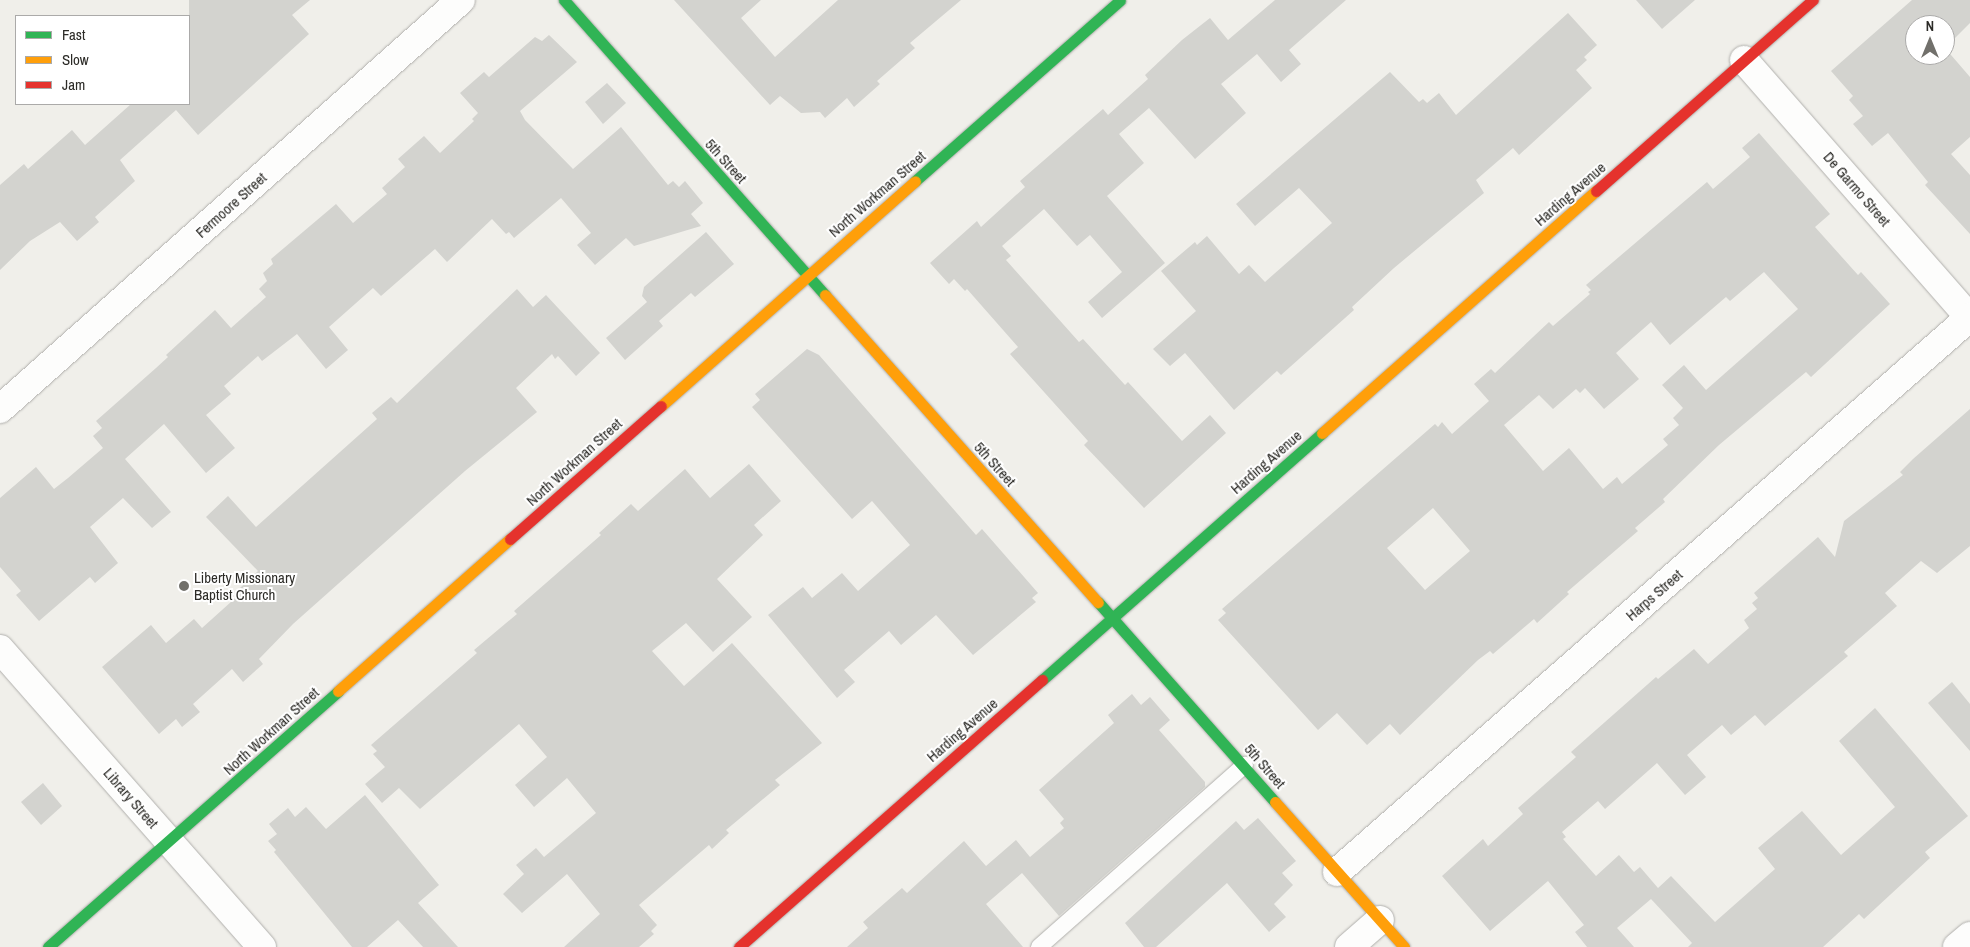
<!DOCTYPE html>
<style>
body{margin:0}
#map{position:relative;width:1970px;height:947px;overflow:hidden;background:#f0efea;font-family:"Archivo Narrow",sans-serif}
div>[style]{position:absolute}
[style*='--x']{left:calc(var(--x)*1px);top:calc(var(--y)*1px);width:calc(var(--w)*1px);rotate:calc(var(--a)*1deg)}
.building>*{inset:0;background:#d3d3cf}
.roads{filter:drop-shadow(0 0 1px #b0afac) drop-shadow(0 0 1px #b0afac)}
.lane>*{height:16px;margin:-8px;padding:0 8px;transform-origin:8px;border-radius:8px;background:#fdfdfc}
.street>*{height:28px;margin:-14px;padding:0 14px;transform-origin:14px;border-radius:14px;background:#fdfdfc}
.fast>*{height:11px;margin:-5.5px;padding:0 5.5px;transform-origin:5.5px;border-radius:5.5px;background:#30b455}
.slow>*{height:11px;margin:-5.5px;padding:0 5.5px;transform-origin:5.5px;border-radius:5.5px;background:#ff9f0a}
.jam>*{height:11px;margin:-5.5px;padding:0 5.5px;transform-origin:5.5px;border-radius:5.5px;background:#e5322d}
.dots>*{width:14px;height:14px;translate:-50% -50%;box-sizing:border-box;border:2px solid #fff;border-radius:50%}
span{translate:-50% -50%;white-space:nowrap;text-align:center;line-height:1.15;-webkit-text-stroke:4px #fff;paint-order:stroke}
.street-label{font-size:15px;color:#2c2b27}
.poi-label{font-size:15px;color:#2c2b27}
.left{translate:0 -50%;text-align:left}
.legend{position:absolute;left:15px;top:15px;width:175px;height:90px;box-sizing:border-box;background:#fff;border:1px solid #abaaa9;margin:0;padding:6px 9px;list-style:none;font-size:15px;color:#2c2b27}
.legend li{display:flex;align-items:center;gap:10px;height:25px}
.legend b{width:25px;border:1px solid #abaaa9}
.north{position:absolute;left:1905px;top:15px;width:50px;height:50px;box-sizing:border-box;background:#fff;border:1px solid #abaaa9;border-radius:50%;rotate:0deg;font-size:14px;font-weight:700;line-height:20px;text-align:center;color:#2c2b27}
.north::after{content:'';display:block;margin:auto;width:18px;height:22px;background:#71706b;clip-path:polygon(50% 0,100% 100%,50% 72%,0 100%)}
</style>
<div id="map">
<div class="building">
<div style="clip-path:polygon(189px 0,310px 0,292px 15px,309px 34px,198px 135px,176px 110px,120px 160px,135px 181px,95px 217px,99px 222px,77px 241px,60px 222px,30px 241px,0 270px,0 185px,24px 164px,28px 169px,72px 130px,85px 145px,131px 104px,189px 104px)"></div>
<div style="clip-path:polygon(674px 0,761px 0,741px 18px,775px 57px,838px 0,961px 0,910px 43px,915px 48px,877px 81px,880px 84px,854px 107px,847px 98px,825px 118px,820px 112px,801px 113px,780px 96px,770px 105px)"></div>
<div style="clip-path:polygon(1275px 0,1346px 0,1289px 50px,1301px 64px,1281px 82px,1257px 54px,1221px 84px,1246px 113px,1195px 159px,1149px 108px,1119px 134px,1144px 163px,1107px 196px,1165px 263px,1102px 318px,1088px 302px,1122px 272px,1090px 235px,1077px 246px,1044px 209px,1002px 246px,1011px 256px,1006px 260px,1079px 342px,1083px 339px,1125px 385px,1128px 382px,1182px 441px,1210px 415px,1226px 433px,1144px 508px,1084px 445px,1088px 441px,1010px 354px,1018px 347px,967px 289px,965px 291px,954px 279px,949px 284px,930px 263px,977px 221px,981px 227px,1025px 187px,1020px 181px,1103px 109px,1108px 115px,1148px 79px,1145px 75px,1182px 40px,1210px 18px,1228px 40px)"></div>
<div style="clip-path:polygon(1636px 0,1695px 0,1662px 29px)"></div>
<div style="clip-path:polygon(1912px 0,1970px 0,1970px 23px,1945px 48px,1945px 25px,1915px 25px,1915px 55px,1945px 55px,1945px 48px,1970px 77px,1970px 137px,1951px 154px,1970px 175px,1970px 234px,1925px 185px,1928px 182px,1888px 133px,1872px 146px,1853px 124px,1863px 116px,1849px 100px,1853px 96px,1831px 71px)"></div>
<div style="clip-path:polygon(1568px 13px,1597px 45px,1584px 57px,1587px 60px,1576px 70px,1592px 88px,1519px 155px,1513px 148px,1476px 180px,1484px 193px,1394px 268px,1352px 307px,1354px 310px,1281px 375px,1277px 371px,1234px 410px,1185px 353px,1170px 366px,1153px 349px,1196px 311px,1161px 271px,1195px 242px,1197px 245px,1207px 236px,1239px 274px,1249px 265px,1265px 282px,1332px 223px,1299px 188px,1255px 226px,1236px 204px,1390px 72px,1419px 102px,1423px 99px,1427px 103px,1439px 93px,1456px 115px)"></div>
<div style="clip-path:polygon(549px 35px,577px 62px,520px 111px,525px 120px,573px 169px,621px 127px,668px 185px,673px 181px,679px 187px,685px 181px,703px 203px,691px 214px,701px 226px,634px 246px,626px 238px,595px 265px,577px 245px,591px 233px,561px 198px,514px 238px,509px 232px,506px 234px,492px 219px,447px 262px,435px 249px,381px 296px,373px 288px,329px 327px,348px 350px,326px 369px,297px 334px,262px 361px,258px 356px,224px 386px,231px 394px,206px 415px,235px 448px,206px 473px,164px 424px,125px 459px,171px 512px,152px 528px,123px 498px,90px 527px,118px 563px,95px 583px,90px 577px,39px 621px,16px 595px,21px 591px,0 567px,0 498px,36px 467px,54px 489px,68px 478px,103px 448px,93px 436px,102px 428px,96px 421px,156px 368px,168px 357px,166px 355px,215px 310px,231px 328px,266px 297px,259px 289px,267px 281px,263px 273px,273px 264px,271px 259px,336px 204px,353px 223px,387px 194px,382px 188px,405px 167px,398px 159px,424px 136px,440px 153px,474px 121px,472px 119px,478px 113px,460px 93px,484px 72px,489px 77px,535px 37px,542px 41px)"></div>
<div style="clip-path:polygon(607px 83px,626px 103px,603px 124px,585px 102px)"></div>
<div style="clip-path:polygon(evenodd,1759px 133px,1830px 214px,1815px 227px,1858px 275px,1861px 272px,1890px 304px,1811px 377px,1806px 372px,1719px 445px,1663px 499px,1665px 502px,1635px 528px,1638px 531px,1567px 592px,1569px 594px,1537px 623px,1534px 619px,1493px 654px,1490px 651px,1478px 660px,1400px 735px,1390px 724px,1367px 745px,1337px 713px,1318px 730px,1218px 620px,1226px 613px,1222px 609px,1435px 424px,1438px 427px,1442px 422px,1452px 434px,1489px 401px,1474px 384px,1491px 369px,1495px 373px,1549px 322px,1553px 326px,1590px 294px,1588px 292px,1591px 290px,1586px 285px,1707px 182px,1713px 189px,1750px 157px,1742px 148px,1759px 133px,1764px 272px,1798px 309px,1706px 390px,1684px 365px,1662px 385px,1683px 408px,1673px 418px,1679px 425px,1663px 439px,1668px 445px,1622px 484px,1617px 477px,1603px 489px,1569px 448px,1543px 471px,1504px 425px,1539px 395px,1553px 409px,1576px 389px,1580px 393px,1585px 388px,1604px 409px,1639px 379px,1616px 353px,1651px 322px,1670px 345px,1726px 297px,1730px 301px,1764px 272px,1759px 133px,1433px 508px,1470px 551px,1425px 590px,1387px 548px,1433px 508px)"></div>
<div style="clip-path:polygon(706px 232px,734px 264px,695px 297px,691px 293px,659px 321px,663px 326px,625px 360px,606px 338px,647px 302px,642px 296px,644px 287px)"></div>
<div style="clip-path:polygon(517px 289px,533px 307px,546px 295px,600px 353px,576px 376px,558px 356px,555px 359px,552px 354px,516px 388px,537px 412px,465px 471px,293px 624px,259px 659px,263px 664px,243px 682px,232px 669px,193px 704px,200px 712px,182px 727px,176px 719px,159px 734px,102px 667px,151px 625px,166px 643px,194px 619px,202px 628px,242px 592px,239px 589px,258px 571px,206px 517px,228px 496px,256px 527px,377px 419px,372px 413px,391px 397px,397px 403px)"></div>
<div style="clip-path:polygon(807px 349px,819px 355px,976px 535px,982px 529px,1038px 593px,1032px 598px,1036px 602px,973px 655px,936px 615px,901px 645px,889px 631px,844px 670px,855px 682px,837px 698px,768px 615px,803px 587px,812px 598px,842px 573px,858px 591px,910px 545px,872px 501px,852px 519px,752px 407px,760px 400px,755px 394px)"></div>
<div style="clip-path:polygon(1970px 409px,1970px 546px,1937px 573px,1921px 561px,1885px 593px,1897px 606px,1844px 652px,1848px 656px,1765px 726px,1755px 715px,1731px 735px,1722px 725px,1687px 755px,1706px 777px,1685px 795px,1657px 763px,1605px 809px,1598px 801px,1562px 832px,1566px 837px,1563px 839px,1596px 876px,1619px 855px,1634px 872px,1640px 867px,1658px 888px,1671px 876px,1715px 922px,1775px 869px,1758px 848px,1802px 811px,1841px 855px,1895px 807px,1839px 741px,1875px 708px,1968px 816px,1925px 852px,1930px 858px,1864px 919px,1859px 914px,1823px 947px,1688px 947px,1692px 943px,1651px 899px,1617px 928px,1634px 947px,1587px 947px,1575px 932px,1584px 925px,1548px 881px,1490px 931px,1442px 876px,1483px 839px,1488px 846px,1523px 814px,1518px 808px,1576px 757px,1571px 752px,1656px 677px,1658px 679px,1694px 649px,1708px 664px,1749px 628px,1744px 620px,1757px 609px,1752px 603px,1758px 598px,1754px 593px,1818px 537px,1835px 557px,1844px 521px,1903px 475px,1900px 472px,1913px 459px)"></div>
<div style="clip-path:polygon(749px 464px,781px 501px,754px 525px,763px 535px,717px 579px,752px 617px,713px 652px,686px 623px,652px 651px,684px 686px,732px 643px,822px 743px,775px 780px,780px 785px,726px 830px,729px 833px,712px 849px,709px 845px,639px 905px,657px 925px,651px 931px,654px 934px,639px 947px,564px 947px,600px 914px,567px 874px,522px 913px,503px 894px,524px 874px,516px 865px,536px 848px,544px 857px,596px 813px,567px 778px,534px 807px,515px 785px,547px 757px,519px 724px,420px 809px,399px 788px,382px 803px,365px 784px,385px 767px,373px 754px,377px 751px,371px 745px,477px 653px,474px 650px,517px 614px,514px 611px,601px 535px,599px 533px,631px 504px,638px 511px,685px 469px,710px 498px)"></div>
<div style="clip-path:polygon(1952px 682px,1970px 704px,1970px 751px,1928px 703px)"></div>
<div style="clip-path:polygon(1132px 694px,1141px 705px,1150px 697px,1170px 720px,1159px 730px,1205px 782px,1205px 787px,1059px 916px,1022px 873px,986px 904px,1023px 947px,847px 947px,868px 928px,863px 922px,902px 888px,907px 893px,964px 841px,986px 866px,1016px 840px,1030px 857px,1064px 828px,1060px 823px,1064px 819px,1039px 790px,1114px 723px,1108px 715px)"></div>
<div style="clip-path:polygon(43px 783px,62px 806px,41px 825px,21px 802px)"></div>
<div style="clip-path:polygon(365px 795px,439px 885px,418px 903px,458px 947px,423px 947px,398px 920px,367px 947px,352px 947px,274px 852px,276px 850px,268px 841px,277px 834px,269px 824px,288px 808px,295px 817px,306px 807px,326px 829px)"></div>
<div style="clip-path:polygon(1258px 818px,1296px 861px,1282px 873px,1293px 885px,1274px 904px,1286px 917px,1269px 932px,1227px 883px,1156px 947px,1144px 947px,1125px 923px,1236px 821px,1244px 830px)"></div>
</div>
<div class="roads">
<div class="lane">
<div style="--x:1039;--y:947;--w:275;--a:-41.5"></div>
</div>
<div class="street">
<div style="--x:1744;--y:60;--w:343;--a:48.8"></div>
<div style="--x:0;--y:409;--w:616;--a:-41.58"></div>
<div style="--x:0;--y:649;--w:397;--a:48.7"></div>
<div style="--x:1337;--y:872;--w:842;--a:-41.24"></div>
<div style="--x:1349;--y:947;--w:41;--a:-41.1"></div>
<div style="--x:1957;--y:947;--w:17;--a:-40"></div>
</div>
<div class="fast">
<div style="--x:564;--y:0;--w:394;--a:48.5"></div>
<div style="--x:915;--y:181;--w:273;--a:-41.4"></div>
<div style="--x:1098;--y:602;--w:267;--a:48.5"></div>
<div style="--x:1042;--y:680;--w:373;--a:-41.4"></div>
<div style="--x:48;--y:947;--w:387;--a:-41.4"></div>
</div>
<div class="slow">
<div style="--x:825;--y:295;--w:411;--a:48.4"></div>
<div style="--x:661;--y:406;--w:339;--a:-41.5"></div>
<div style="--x:1322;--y:433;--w:366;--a:-41.5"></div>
<div style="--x:338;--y:691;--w:230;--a:-41.5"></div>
<div style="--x:1275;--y:802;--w:194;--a:48.3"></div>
</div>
<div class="jam">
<div style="--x:1596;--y:191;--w:289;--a:-41.4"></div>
<div style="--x:510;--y:539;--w:201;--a:-41.4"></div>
<div style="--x:739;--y:947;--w:404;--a:-41.4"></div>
</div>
</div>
<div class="dots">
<div style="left:184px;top:586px;background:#71706b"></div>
</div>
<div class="street-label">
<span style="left:726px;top:161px;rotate:48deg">5th Street</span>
<span style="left:1857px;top:189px;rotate:49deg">De Garmo Street</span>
<span style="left:877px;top:194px;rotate:-41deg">North Workman Street</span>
<span style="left:1570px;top:194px;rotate:-41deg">Harding Avenue</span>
<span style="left:231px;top:205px;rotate:-42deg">Fermoore Street</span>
<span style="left:574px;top:462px;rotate:-42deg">North Workman Street</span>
<span style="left:1266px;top:462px;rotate:-41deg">Harding Avenue</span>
<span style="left:995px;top:464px;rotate:48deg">5th Street</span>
<span style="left:1654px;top:595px;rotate:-41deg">Harps Street</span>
<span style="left:962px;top:730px;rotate:-41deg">Harding Avenue</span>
<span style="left:271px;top:731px;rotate:-42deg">North Workman Street</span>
<span style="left:1265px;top:766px;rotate:49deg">5th Street</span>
<span style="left:131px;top:798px;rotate:49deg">Library Street</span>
</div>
<div class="poi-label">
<span class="left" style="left:194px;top:586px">Liberty Missionary<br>Baptist Church</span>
</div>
<ul class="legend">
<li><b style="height:6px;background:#30b455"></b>Fast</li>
<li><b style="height:6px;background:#ff9f0a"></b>Slow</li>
<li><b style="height:6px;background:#e5322d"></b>Jam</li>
</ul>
<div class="north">N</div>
</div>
